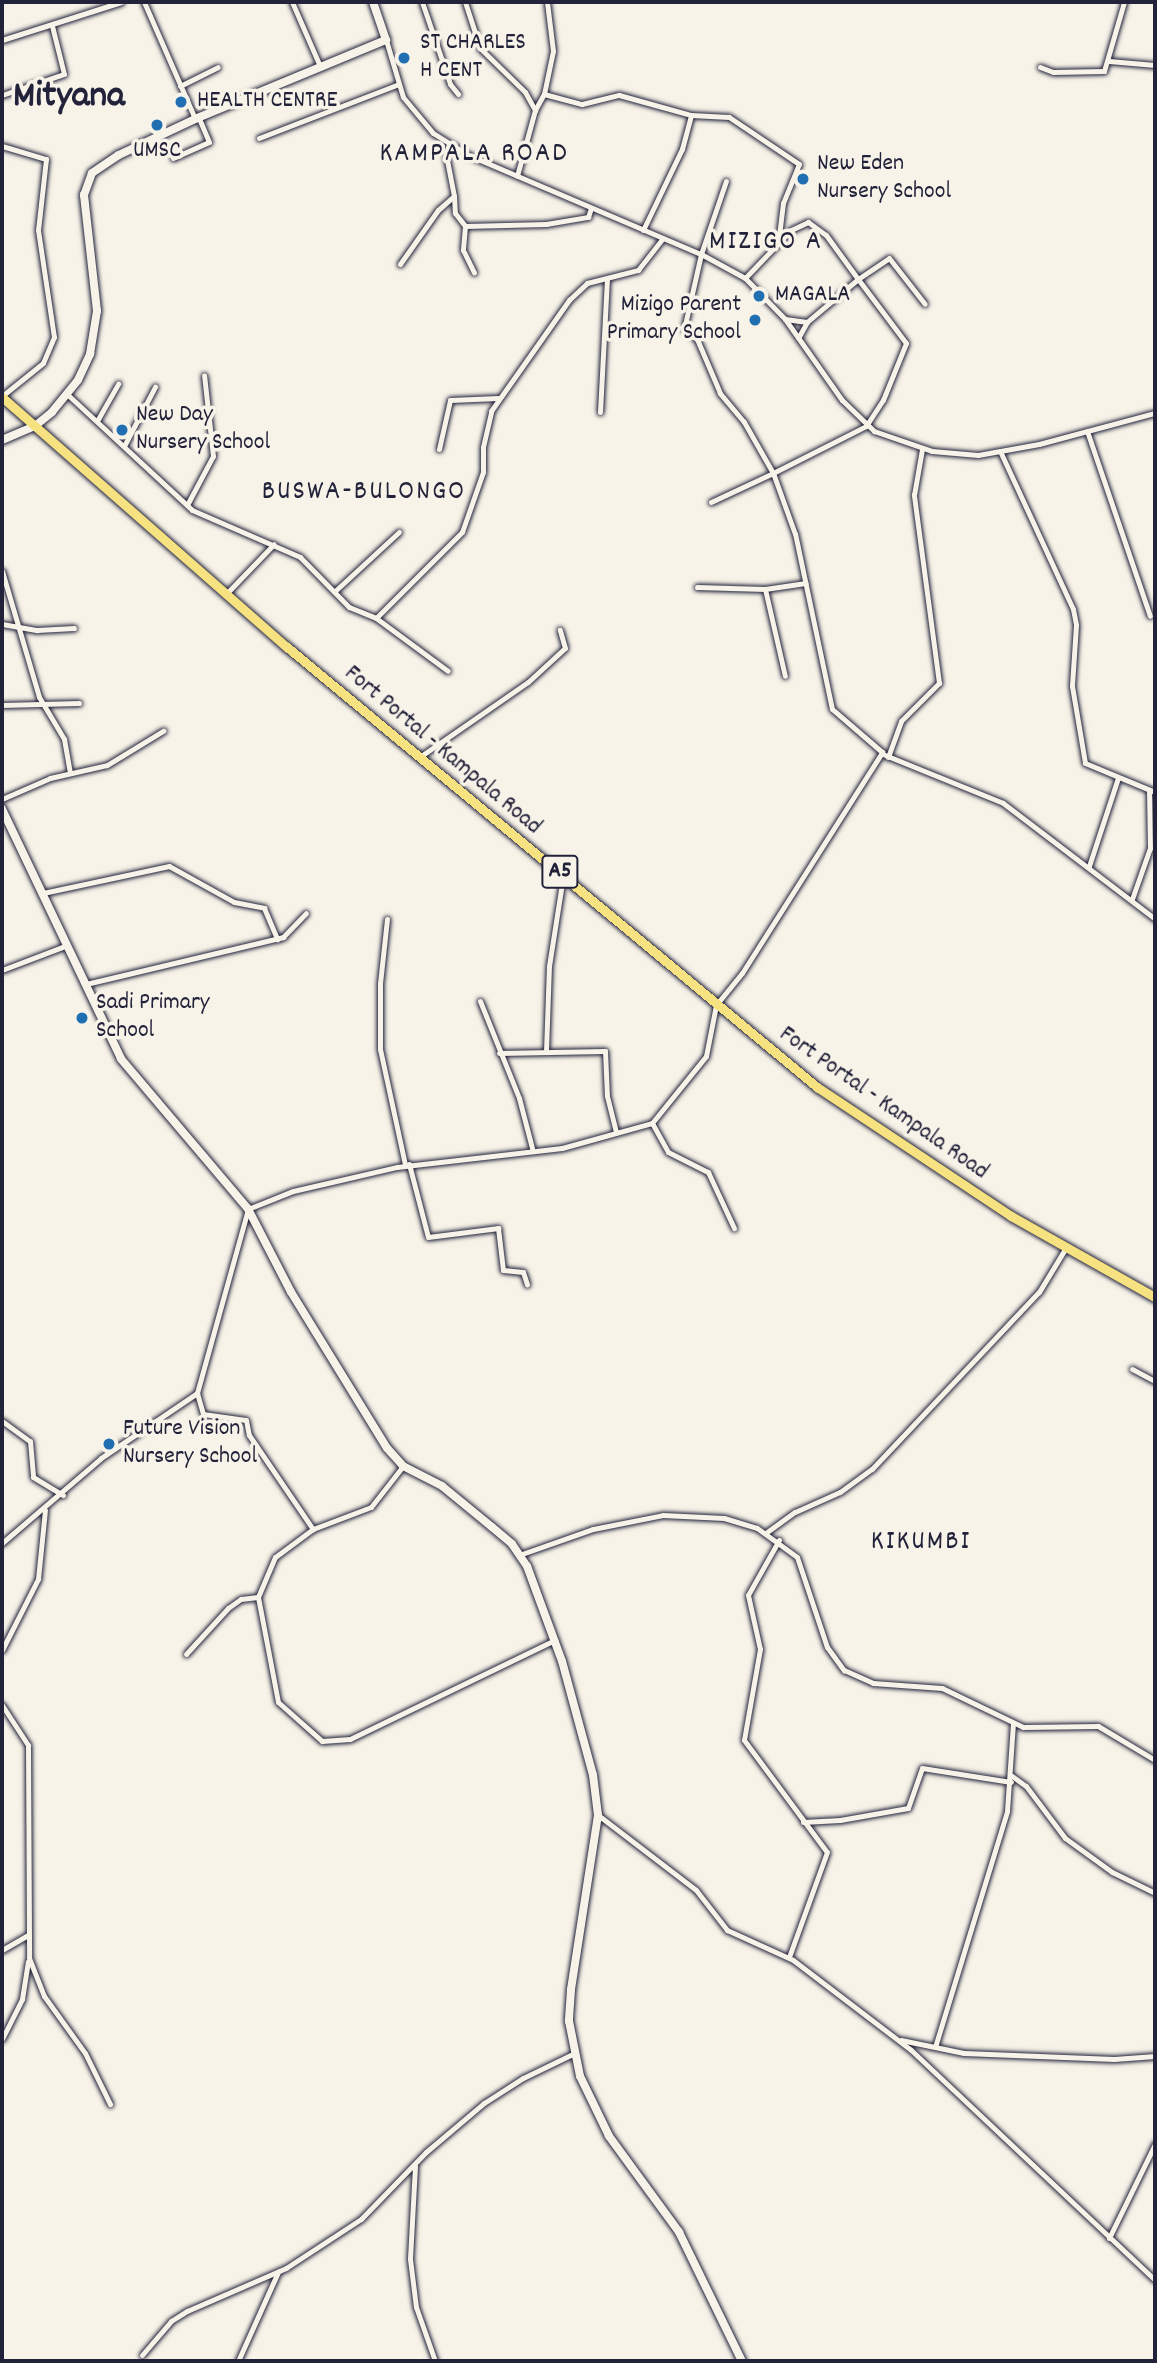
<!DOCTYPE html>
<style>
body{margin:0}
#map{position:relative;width:1157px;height:2363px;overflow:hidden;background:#f7f3e8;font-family:Dekko,sans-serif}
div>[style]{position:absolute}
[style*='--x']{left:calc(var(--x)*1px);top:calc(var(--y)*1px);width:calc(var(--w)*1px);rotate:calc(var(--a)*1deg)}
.roads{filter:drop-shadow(0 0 2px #22223b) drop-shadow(0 0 2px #22223b)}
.street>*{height:5px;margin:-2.5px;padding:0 2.5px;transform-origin:2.5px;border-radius:2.5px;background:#f7f3e8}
.secondary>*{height:8px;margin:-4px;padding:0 4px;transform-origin:4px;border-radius:4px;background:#f7f3e8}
.primary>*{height:9px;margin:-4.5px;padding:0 4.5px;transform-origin:4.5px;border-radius:4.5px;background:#f7e281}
.dots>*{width:19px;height:19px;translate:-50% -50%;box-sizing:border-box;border:4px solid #f7f3e8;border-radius:50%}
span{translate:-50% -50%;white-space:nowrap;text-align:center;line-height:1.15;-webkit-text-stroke:7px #f7f3e8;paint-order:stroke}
.shield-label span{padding:2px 5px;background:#f7f3e8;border:2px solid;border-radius:5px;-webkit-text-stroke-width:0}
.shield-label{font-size:23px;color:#22223b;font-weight:700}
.poi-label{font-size:24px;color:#22223b}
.left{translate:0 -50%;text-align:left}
.right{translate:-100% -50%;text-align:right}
.street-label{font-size:24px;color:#22223b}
.quarter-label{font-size:28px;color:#22223b;letter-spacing:2px}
.town-label{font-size:38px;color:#22223b;font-weight:700}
.frame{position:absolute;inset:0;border:4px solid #22223b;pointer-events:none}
</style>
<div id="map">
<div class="roads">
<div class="street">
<div style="--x:144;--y:2;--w:128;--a:66.4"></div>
<div style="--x:292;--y:2;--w:70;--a:66.4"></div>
<div style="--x:422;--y:2;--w:87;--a:71.1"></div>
<div style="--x:450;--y:84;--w:13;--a:51"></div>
<div style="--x:465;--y:2;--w:48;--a:71.9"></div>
<div style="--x:480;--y:48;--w:63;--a:44.4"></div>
<div style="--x:525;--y:92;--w:21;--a:61"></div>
<div style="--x:535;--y:110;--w:68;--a:105.3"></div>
<div style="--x:2;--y:40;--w:125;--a:-17.7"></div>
<div style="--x:386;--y:40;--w:59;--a:73.4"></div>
<div style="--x:403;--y:97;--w:47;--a:50.2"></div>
<div style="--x:433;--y:133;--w:39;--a:32"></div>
<div style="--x:466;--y:154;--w:255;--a:23.1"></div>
<div style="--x:701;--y:254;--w:50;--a:28.6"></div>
<div style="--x:745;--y:278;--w:57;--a:45.7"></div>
<div style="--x:785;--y:319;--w:99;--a:54.9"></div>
<div style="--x:842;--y:400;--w:45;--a:44.1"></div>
<div style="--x:874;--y:431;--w:61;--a:19"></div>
<div style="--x:932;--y:451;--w:46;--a:5"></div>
<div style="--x:978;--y:455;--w:62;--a:-10.2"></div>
<div style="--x:1039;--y:444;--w:120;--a:-15"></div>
<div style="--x:1109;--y:61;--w:46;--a:5"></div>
<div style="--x:1040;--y:67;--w:14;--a:21"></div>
<div style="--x:1053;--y:72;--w:51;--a:-1.1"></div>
<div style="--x:1104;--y:71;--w:72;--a:-73.8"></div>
<div style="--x:180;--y:86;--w:42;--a:-26.6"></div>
<div style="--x:544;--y:94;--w:44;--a:-78.2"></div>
<div style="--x:553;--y:51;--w:49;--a:-97"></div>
<div style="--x:2;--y:95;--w:65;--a:-18.7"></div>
<div style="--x:64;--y:74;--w:49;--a:-104"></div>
<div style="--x:535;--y:110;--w:18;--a:-61"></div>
<div style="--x:544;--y:94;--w:39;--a:15"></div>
<div style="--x:582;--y:104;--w:38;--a:-14"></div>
<div style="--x:619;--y:95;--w:75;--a:15.5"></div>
<div style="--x:259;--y:138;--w:150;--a:-21.1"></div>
<div style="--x:2;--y:146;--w:46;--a:16.5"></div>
<div style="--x:46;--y:159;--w:71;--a:96.4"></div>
<div style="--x:38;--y:230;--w:108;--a:81.5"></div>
<div style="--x:54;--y:337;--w:28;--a:113"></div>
<div style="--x:43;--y:363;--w:53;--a:141.2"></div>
<div style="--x:173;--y:158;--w:39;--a:-24"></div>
<div style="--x:209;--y:142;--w:26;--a:-113"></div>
<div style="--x:454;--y:196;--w:17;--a:87"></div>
<div style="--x:455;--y:213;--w:16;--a:52"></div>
<div style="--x:465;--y:226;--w:24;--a:95"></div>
<div style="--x:463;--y:250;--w:25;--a:64"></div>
<div style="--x:465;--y:226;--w:81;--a:-1.4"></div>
<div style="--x:546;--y:224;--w:43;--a:-9.5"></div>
<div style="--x:588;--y:217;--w:9;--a:-72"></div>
<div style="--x:643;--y:230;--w:90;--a:-64.3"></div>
<div style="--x:682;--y:149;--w:35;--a:-75"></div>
<div style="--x:691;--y:115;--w:38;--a:3"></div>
<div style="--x:729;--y:117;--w:84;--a:33.9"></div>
<div style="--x:799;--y:164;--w:42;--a:112.3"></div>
<div style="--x:783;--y:203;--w:41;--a:97"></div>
<div style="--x:400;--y:264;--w:66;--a:-54.9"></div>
<div style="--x:438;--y:210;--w:21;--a:-41"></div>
<div style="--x:454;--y:196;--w:42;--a:-101"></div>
<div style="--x:446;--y:155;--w:11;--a:-75"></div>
<div style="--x:745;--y:278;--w:66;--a:-46.2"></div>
<div style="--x:791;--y:230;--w:19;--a:-25"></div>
<div style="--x:808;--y:222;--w:22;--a:36"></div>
<div style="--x:826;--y:235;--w:54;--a:54"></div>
<div style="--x:858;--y:279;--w:37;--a:-34"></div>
<div style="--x:889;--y:258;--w:58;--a:52"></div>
<div style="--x:785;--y:319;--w:22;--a:8"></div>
<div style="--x:68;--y:395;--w:169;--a:42.8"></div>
<div style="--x:192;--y:510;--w:118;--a:23.5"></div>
<div style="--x:300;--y:557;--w:70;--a:45.6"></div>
<div style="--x:349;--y:607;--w:29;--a:22"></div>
<div style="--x:376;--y:618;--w:122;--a:-45"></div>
<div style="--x:462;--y:532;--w:64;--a:-70.7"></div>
<div style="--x:483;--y:472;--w:25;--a:-90"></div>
<div style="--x:483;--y:447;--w:37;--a:-77"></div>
<div style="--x:491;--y:411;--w:136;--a:-54.9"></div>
<div style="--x:569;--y:300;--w:25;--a:-43"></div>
<div style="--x:587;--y:283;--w:53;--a:-14.3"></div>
<div style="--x:638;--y:270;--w:39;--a:-52"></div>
<div style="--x:600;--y:412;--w:133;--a:-87"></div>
<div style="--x:97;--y:421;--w:43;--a:-60.4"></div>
<div style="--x:1087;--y:431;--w:195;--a:71.2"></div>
<div style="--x:124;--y:446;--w:67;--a:-62.3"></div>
<div style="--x:439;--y:449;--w:50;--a:-77.3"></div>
<div style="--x:450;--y:400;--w:48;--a:-2.4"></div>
<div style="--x:1000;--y:451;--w:174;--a:65.2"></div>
<div style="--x:1073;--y:609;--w:16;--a:79"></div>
<div style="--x:1076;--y:625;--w:61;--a:93.8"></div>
<div style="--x:1072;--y:686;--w:78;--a:80.4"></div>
<div style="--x:1085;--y:763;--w:76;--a:22.5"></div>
<div style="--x:711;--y:502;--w:68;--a:-25.1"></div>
<div style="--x:773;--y:473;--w:59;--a:-119.6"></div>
<div style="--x:744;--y:422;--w:38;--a:-130"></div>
<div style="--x:720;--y:393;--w:59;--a:-113.1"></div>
<div style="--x:697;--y:339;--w:16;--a:-142"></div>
<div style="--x:684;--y:329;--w:77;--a:-77.2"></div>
<div style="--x:701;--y:254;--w:77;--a:-71.1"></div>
<div style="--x:187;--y:505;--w:55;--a:-62"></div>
<div style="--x:213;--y:456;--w:81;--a:-96.3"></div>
<div style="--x:2;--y:571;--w:131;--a:73.6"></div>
<div style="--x:39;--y:697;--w:49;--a:59.2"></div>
<div style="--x:64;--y:739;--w:34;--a:80"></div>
<div style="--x:697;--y:587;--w:68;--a:1.7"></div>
<div style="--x:765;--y:589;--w:41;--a:-8.3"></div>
<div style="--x:765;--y:589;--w:89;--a:77.1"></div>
<div style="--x:335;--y:591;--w:87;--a:-42.7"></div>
<div style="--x:226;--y:594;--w:69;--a:-46.2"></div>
<div style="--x:376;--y:618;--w:89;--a:36.4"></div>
<div style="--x:2;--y:624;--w:36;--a:10"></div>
<div style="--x:37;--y:630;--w:37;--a:-3"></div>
<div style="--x:2;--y:705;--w:77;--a:-1.5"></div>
<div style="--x:885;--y:755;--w:127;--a:22.1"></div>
<div style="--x:1003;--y:803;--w:191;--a:37.3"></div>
<div style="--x:421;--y:756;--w:130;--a:-34.7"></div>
<div style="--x:528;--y:682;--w:50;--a:-42.6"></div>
<div style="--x:565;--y:648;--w:19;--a:-106"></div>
<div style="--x:888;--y:757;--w:38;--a:-70"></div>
<div style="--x:901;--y:721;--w:54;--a:-45"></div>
<div style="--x:939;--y:683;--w:190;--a:-97.6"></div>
<div style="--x:914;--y:495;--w:47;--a:-80.1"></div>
<div style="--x:2;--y:799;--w:52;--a:-23.6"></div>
<div style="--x:50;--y:778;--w:58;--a:-12.8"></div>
<div style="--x:107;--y:765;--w:66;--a:-31.3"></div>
<div style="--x:1089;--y:866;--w:93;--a:-71.8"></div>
<div style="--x:43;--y:893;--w:129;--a:-12.1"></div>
<div style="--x:169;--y:866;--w:74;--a:29"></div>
<div style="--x:234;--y:902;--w:31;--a:11"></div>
<div style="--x:264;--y:908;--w:34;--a:67"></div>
<div style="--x:1132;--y:899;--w:54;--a:-70.6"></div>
<div style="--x:1150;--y:848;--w:58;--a:-91"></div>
<div style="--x:387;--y:919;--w:64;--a:96.2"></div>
<div style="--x:380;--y:983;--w:66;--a:90"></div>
<div style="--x:380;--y:1049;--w:119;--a:77.8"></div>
<div style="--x:2;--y:970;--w:67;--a:-20.9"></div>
<div style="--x:86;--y:984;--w:203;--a:-13.4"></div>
<div style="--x:283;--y:937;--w:33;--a:-46"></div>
<div style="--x:480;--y:1001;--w:105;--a:68.1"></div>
<div style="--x:519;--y:1098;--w:52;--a:75.4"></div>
<div style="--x:546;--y:1051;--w:85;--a:-88"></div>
<div style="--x:549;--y:966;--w:90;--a:-81.1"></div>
<div style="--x:499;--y:1053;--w:106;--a:-1.1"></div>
<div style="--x:605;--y:1051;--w:45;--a:87.5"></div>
<div style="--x:607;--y:1096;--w:36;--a:76"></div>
<div style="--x:652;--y:1123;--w:33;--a:61"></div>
<div style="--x:668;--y:1152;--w:45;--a:26.6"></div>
<div style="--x:708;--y:1172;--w:62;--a:65.1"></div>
<div style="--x:409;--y:1164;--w:75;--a:75.4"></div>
<div style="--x:428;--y:1237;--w:71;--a:-7.3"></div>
<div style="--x:498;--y:1228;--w:42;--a:83.2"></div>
<div style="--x:503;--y:1270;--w:20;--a:6"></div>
<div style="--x:523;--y:1272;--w:13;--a:72"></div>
<div style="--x:1132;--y:1369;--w:26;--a:28"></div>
<div style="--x:197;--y:1393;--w:22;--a:74"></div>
<div style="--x:203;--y:1414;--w:43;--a:7.9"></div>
<div style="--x:246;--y:1420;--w:15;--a:79"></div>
<div style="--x:249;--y:1435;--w:114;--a:55.8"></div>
<div style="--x:2;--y:1421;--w:34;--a:36"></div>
<div style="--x:30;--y:1441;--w:36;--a:85"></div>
<div style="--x:33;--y:1477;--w:35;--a:31"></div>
<div style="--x:403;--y:1466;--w:52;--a:128"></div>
<div style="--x:371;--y:1507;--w:62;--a:159.2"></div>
<div style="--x:313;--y:1529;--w:47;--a:143.6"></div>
<div style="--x:275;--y:1557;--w:43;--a:113"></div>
<div style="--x:258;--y:1597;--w:107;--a:79.2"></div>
<div style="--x:278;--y:1702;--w:59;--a:41.6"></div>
<div style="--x:322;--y:1741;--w:28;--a:-4"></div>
<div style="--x:350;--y:1739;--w:228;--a:-25.8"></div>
<div style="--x:767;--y:1532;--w:34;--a:-36"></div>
<div style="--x:795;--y:1512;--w:49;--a:-24"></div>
<div style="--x:840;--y:1492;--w:39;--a:-36"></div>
<div style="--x:872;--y:1469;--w:243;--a:-46.7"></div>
<div style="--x:1039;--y:1292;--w:50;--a:-58.8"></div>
<div style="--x:779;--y:1540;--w:63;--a:119.4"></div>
<div style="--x:748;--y:1595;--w:55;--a:77.5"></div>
<div style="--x:760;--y:1649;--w:92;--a:100"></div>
<div style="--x:744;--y:1740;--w:139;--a:53.5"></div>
<div style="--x:827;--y:1852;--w:112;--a:109.9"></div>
<div style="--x:2;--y:1543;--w:130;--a:-40.6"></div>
<div style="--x:101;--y:1458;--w:116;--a:-34.1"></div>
<div style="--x:197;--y:1393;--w:191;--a:-74.5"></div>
<div style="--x:248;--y:1209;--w:48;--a:-21.8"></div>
<div style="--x:293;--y:1191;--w:107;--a:-13"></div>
<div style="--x:397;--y:1167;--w:166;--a:-6.6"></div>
<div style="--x:562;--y:1148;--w:93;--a:-15.5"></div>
<div style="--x:652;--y:1123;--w:86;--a:-51.1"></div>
<div style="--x:706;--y:1056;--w:52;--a:-78.9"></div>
<div style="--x:716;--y:1005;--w:41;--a:-50.9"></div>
<div style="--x:742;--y:973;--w:262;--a:-57.6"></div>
<div style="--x:882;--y:752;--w:66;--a:-139.3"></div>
<div style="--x:832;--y:709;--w:179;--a:-101.9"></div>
<div style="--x:795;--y:534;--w:65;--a:-109.8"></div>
<div style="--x:773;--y:473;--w:104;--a:-26.8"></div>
<div style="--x:866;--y:426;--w:31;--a:-57"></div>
<div style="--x:883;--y:400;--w:61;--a:-68"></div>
<div style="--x:906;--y:343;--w:80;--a:-126.9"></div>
<div style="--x:858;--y:279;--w:67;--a:139.9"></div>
<div style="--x:807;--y:322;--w:18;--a:119"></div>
<div style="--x:519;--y:1555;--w:78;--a:-19.4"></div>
<div style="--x:593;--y:1529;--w:71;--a:-11.3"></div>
<div style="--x:663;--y:1515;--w:61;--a:2.8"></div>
<div style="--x:724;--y:1518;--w:34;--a:17"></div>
<div style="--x:757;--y:1528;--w:49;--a:35.9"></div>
<div style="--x:797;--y:1557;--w:95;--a:71.6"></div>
<div style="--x:827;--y:1647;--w:29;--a:54"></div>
<div style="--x:844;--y:1670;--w:32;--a:24"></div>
<div style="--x:873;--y:1683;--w:69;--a:4.1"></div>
<div style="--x:942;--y:1688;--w:90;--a:25.7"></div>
<div style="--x:1023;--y:1727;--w:75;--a:-0.8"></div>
<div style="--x:1098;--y:1726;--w:66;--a:30.8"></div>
<div style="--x:2;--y:1650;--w:80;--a:-63.1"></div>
<div style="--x:38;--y:1579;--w:69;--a:-84.2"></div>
<div style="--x:186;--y:1654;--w:62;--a:-47.6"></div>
<div style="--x:228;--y:1608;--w:16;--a:-35"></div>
<div style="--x:241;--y:1599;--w:17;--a:-7"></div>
<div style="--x:2;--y:1705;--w:48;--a:57"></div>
<div style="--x:28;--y:1745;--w:213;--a:89.7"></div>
<div style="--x:29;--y:1958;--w:41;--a:68.5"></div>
<div style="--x:44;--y:1996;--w:70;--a:54.3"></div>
<div style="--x:85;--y:2053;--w:57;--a:63.9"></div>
<div style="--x:1012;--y:1776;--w:17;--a:36"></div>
<div style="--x:1026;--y:1786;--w:65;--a:53.1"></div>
<div style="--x:1065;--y:1838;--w:58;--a:35.9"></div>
<div style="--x:1112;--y:1872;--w:48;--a:26"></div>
<div style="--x:598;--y:1815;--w:123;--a:37.4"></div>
<div style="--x:696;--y:1890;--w:51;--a:52.2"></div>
<div style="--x:727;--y:1930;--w:72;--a:24.4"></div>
<div style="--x:793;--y:1960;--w:148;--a:37.3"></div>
<div style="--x:911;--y:2050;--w:335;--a:43.3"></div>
<div style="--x:803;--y:1822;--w:37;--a:-3"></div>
<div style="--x:840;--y:1820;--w:69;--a:-10"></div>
<div style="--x:908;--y:1808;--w:42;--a:-70.7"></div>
<div style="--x:922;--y:1768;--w:90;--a:8.9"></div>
<div style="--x:2;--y:1950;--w:30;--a:-30"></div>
<div style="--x:2;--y:2039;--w:45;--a:-63.4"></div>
<div style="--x:22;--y:1999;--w:38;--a:-81"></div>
<div style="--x:901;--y:2040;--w:64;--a:11.7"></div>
<div style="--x:964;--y:2053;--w:150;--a:2.3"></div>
<div style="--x:1114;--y:2059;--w:41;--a:-4.2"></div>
<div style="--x:935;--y:2047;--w:247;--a:-73"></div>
<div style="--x:1007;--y:1811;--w:87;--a:-86.1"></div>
<div style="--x:415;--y:2166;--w:93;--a:93.1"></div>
<div style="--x:410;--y:2259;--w:48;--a:82.9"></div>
<div style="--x:416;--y:2307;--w:57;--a:70.6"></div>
<div style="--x:1109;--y:2238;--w:105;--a:-63.9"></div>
<div style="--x:142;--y:2355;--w:45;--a:-49.5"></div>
<div style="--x:171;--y:2321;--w:19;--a:-32"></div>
<div style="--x:187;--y:2311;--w:108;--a:-23.5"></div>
<div style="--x:286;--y:2268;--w:90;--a:-33.2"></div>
<div style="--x:361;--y:2219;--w:93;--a:-45.9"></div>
<div style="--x:426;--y:2152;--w:76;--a:-40.2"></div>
<div style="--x:484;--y:2103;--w:46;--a:-32.7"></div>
<div style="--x:523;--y:2078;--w:58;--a:-25.7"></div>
<div style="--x:238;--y:2361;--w:98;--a:-65.8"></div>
</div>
<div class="secondary">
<div style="--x:2;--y:440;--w:36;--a:-23"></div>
<div style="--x:35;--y:426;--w:22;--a:-39"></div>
<div style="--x:52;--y:412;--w:41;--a:-50.9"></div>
<div style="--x:78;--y:380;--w:29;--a:-65"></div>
<div style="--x:90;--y:354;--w:44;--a:-80.8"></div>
<div style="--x:97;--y:311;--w:117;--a:-96.4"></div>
<div style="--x:84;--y:195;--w:23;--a:-70"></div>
<div style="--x:92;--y:173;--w:32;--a:-34"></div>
<div style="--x:119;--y:155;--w:84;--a:-25.3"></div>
<div style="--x:195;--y:119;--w:207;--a:-22.5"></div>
<div style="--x:386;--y:40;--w:40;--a:-108.9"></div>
<div style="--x:2;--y:809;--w:277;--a:64.5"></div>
<div style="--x:121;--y:1059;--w:197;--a:49.7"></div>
<div style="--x:248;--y:1209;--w:93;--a:62.6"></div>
<div style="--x:291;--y:1292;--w:183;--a:58.4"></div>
<div style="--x:387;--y:1448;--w:24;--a:48"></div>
<div style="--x:403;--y:1466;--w:44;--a:27.1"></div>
<div style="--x:442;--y:1486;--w:65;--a:39.4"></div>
<div style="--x:492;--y:1527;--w:26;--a:40"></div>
<div style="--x:512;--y:1544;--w:27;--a:56"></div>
<div style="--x:527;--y:1566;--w:101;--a:69.8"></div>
<div style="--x:562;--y:1661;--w:118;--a:74.8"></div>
<div style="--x:593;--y:1775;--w:40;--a:82.9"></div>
<div style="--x:598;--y:1815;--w:177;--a:98.8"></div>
<div style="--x:571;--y:1990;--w:31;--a:94"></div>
<div style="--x:569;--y:2021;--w:56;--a:78.7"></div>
<div style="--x:580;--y:2076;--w:67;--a:64.2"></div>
<div style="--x:609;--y:2136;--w:119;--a:53.9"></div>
<div style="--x:679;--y:2232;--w:144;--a:64"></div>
</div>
<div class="primary">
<div style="--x:2;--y:397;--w:379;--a:41.3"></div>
<div style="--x:287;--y:647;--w:689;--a:39.7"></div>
<div style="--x:817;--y:1087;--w:233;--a:33.6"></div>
<div style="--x:1011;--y:1216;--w:165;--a:29.4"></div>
</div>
</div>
<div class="dots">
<div style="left:404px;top:58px;background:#1f6fb2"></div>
<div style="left:181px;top:102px;background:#1f6fb2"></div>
<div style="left:157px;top:125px;background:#1f6fb2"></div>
<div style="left:803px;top:179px;background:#1f6fb2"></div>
<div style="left:759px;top:296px;background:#1f6fb2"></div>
<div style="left:755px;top:320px;background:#1f6fb2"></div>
<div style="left:122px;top:430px;background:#1f6fb2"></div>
<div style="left:82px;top:1018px;background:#1f6fb2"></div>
<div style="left:109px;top:1444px;background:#1f6fb2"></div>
</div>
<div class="shield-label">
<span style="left:560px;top:872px">A5</span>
</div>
<div class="poi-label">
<span class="left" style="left:420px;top:58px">ST CHARLES<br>H CENT</span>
<span class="left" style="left:197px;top:102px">HEALTH CENTRE</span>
<span style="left:157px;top:152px">UMSC</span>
<span class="left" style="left:817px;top:179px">New Eden<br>Nursery School</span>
<span class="left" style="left:775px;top:296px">MAGALA</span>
<span class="right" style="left:741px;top:320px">Mizigo Parent<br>Primary School</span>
<span class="left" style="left:136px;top:430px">New Day<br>Nursery School</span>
<span class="left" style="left:96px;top:1018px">Sadi Primary<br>School</span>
<span class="left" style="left:123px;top:1444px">Future Vision<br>Nursery School</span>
</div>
<div class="street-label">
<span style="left:442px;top:751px;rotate:40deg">Fort Portal - Kampala Road</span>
<span style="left:883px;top:1104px;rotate:35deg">Fort Portal - Kampala Road</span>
</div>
<div class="quarter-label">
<span style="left:474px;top:155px">KAMPALA ROAD</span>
<span style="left:766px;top:243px">MIZIGO A</span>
<span style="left:364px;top:493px">BUSWA-BULONGO</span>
<span style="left:921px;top:1543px">KIKUMBI</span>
</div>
<div class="town-label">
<span style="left:69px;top:98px">Mityana</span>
</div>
<div class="frame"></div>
</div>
